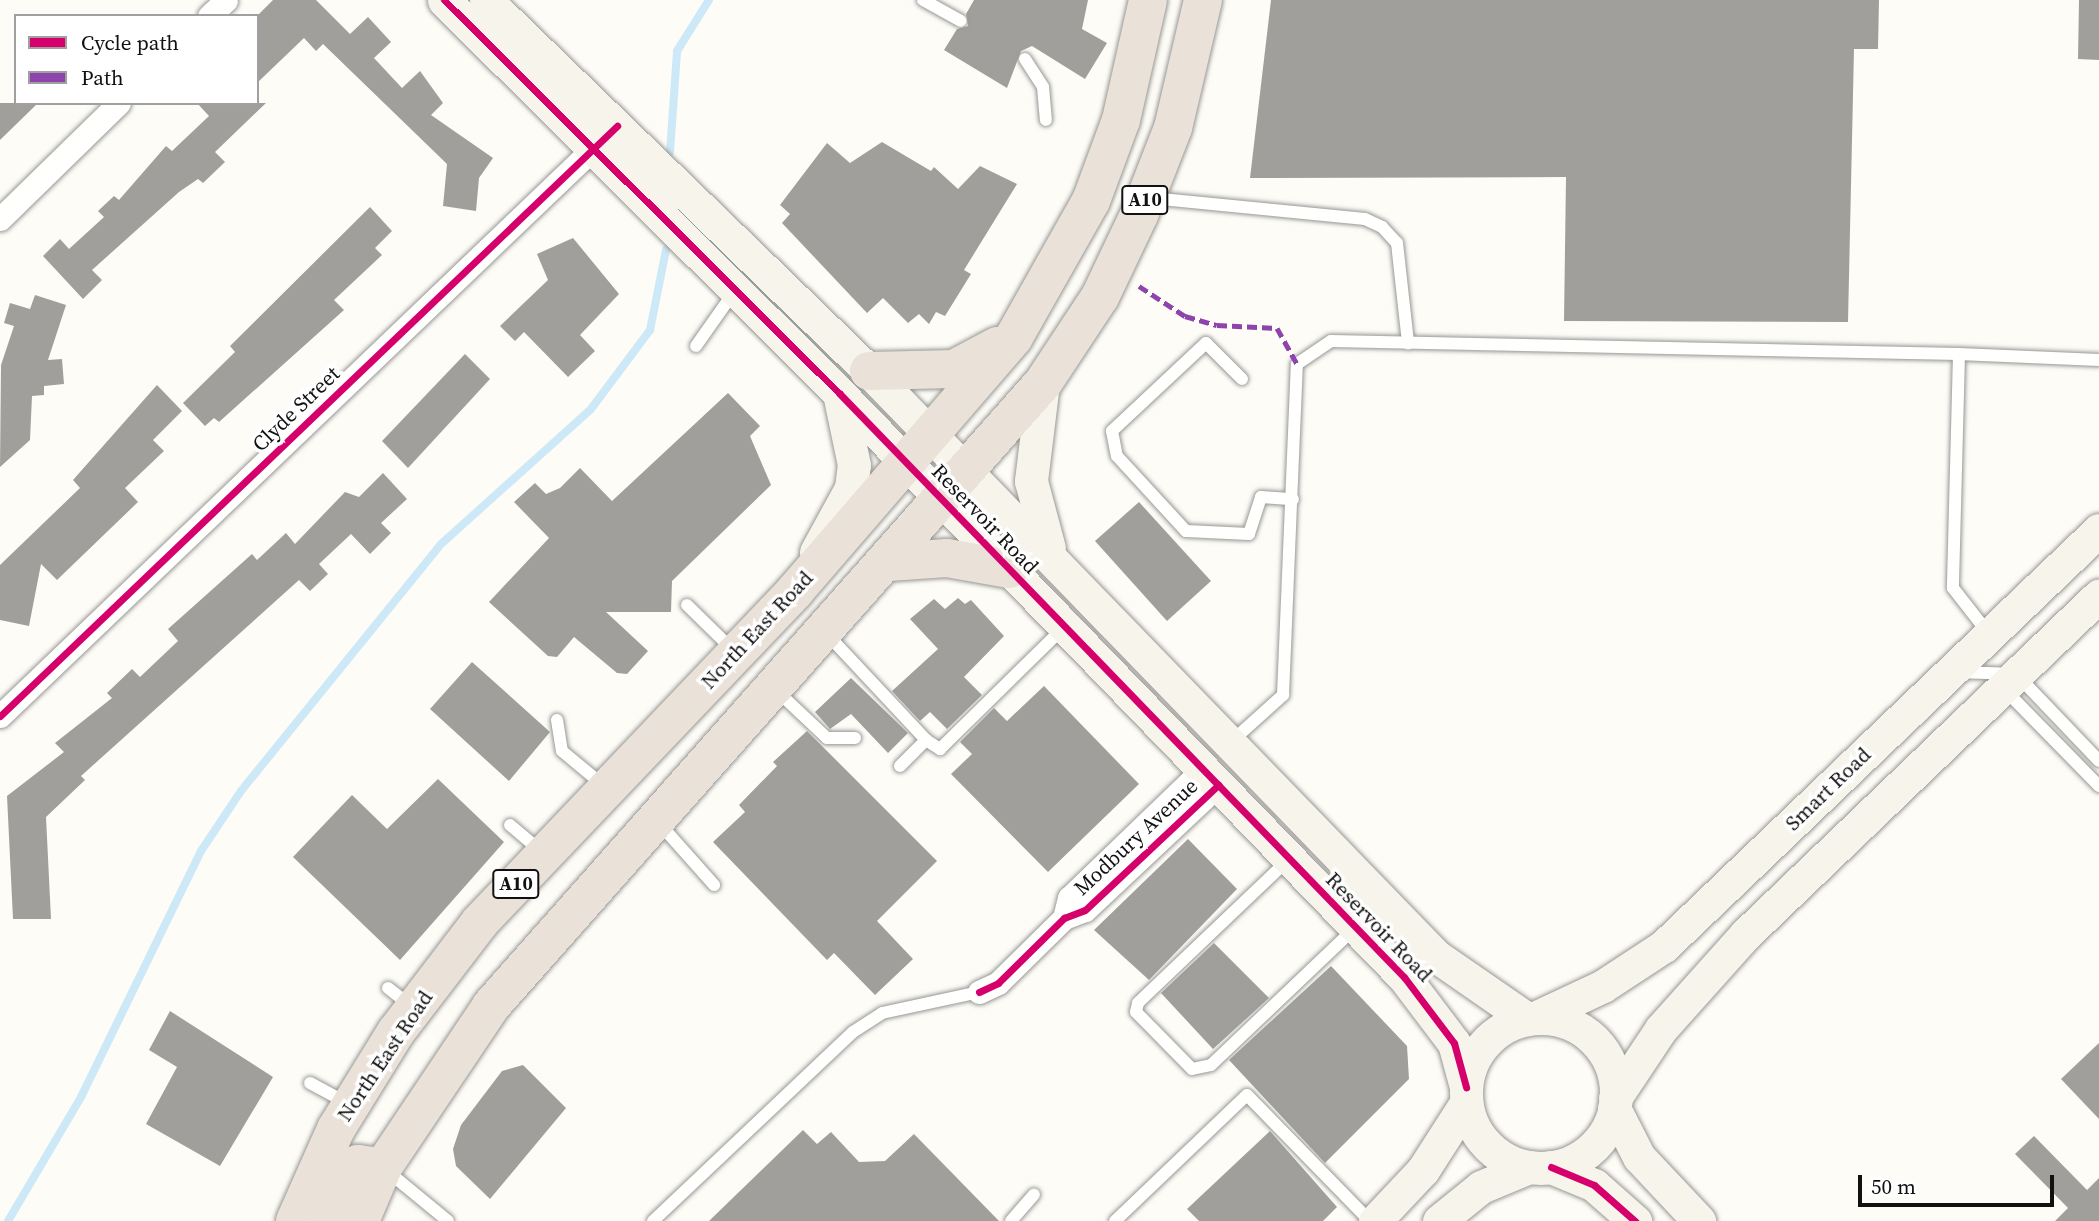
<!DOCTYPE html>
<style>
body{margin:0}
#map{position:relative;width:2099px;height:1221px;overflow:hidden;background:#fdfcf7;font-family:"Source Serif 4",serif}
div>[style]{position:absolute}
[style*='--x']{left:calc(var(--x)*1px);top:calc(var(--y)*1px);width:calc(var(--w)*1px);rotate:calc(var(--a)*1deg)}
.stream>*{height:8px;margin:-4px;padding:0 4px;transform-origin:4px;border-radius:4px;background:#cde8f7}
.building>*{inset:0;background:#a19f9c}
.roads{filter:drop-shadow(0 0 2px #979795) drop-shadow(0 0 2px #979795)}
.lane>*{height:12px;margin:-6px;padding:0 6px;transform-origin:6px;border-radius:6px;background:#fffffe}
.street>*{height:23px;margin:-11.5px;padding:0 11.5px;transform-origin:11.5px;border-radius:11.5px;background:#fffffe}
.secondary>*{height:33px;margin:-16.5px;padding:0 16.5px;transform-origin:16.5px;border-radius:16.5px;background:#f6f4eb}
.secondary>.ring{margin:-16.5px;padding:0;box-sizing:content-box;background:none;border:33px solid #f6f4eb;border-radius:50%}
.highway>*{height:38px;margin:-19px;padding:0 19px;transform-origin:19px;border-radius:19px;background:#eae1d8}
.quiet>*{height:5px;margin-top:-2.5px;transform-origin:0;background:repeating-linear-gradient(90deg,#8e44ad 0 10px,transparent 0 15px)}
.cycleway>*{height:7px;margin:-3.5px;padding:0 3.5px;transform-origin:3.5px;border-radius:3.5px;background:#d6006c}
span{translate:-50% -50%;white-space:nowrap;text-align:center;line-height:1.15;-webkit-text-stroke:7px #fff;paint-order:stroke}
.shield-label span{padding:2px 5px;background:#fff;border:2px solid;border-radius:5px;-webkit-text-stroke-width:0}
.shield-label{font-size:19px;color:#111;font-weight:700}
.street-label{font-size:21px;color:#111}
.legend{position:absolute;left:14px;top:14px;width:245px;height:91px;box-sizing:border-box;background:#fff;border:2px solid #a0a0a0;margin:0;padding:9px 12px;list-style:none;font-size:21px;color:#111}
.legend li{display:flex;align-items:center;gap:14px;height:35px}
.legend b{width:35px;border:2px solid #a0a0a0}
.scale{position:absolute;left:1858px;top:1175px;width:196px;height:32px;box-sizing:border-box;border:4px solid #111;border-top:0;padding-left:9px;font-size:21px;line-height:24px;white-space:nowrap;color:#111;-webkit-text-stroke:5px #fff;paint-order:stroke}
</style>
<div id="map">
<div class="stream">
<div style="--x:670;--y:152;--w:101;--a:-86"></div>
<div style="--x:677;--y:51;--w:60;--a:-57.9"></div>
<div style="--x:8;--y:1221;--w:144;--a:-59.5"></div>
<div style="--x:81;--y:1097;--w:274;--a:-64"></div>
<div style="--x:201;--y:851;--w:72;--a:-56.3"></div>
<div style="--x:241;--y:791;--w:316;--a:-51"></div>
<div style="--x:440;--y:545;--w:203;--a:-42"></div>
<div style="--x:591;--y:409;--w:99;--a:-53.2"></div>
<div style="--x:650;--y:330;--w:82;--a:-78.7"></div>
</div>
<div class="building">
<div style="clip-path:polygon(273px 0,316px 0,350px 34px,368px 17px,391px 42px,374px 58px,402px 88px,420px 71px,443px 103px,431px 115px,493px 158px,479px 178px,476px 211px,443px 206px,447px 164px,323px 44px,316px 51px,304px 38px,257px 83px,257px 16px)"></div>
<div style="clip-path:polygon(974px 0,1088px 0,1082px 29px,1107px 43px,1085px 79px,1032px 46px,1021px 51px,1007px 88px,944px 50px,957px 29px,968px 26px,966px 14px)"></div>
<div style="clip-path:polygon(1271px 0,1879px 0,1878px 49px,1854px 49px,1848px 322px,1564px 321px,1566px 177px,1250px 178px)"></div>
<div style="clip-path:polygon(2079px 0,2099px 0,2099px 60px,2078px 59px)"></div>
<div style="clip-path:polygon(0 103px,38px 103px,0 140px)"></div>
<div style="clip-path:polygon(197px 103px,266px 103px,215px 152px,225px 162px,203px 183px,198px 179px,179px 192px,92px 270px,102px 280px,83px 299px,43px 256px,60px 239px,69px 249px,104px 217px,98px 211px,114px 196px,119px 200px,166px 146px,172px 151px,209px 116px)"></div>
<div style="clip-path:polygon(882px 142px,931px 171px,934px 167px,958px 189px,980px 166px,1017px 184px,964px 270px,971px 274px,945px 316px,936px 312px,929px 324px,919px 314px,908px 323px,883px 298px,867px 313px,782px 223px,790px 214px,780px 205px,827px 143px,850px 163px)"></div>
<div style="clip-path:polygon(370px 207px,392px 231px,375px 248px,382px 255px,334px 300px,344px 310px,219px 422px,214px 418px,205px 426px,183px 403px,235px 352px,230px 346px)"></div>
<div style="clip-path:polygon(573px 238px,619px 294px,580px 335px,595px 351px,568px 377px,524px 332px,515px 341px,500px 326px,548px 280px,537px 254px)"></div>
<div style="clip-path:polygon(35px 295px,66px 305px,48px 360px,62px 359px,64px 384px,44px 386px,44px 395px,32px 396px,30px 440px,0 467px,1px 365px,14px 326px,4px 323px,10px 303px,30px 309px)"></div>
<div style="clip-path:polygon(465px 354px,490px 379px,408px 468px,382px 441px)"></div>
<div style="clip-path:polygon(157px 385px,182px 411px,153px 440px,164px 451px,125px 488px,138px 502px,57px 580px,41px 564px,29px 626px,0 620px,0 565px,80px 488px,73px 480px)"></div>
<div style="clip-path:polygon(728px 393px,760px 426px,750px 436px,771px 485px,672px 581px,671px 612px,606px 612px,648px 651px,627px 674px,617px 673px,574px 637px,557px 657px,548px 656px,489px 602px,549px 538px,514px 502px,535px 483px,546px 494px,560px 488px,580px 468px,612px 501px)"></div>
<div style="clip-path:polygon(383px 473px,407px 499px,381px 523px,391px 533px,370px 554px,351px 534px,319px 564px,328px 574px,310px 591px,299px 580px,81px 776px,85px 780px,46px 817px,51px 919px,13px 919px,7px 796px,64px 752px,55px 743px,112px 698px,107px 693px,132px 669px,140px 677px,178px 641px,168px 629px,252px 554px,257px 560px,286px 533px,295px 544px,345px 492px,359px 497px)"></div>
<div style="clip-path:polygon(1139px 502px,1211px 581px,1167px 621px,1095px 541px)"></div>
<div style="clip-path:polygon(958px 598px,965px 604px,971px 600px,1004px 636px,964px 677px,982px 695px,947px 729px,930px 712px,920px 721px,892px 691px,938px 649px,910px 619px,934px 599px,945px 609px)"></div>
<div style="clip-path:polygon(472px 662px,550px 732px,509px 781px,430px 709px)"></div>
<div style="clip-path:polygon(851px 678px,908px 733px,888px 753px,851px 714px,830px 729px,815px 712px)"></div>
<div style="clip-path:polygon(1044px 686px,1139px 784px,1048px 872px,951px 774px,972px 754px,960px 742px,994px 708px,1007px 721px)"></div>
<div style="clip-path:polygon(807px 731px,937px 861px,877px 921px,913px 959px,875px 995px,834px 953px,827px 960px,713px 842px,745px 812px,739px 805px,777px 766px,773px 762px)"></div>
<div style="clip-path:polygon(438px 779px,504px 842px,400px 960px,293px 857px,352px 795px,387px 829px)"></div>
<div style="clip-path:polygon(1188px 839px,1237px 889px,1149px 980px,1094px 930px)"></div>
<div style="clip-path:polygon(1214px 943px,1269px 998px,1213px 1049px,1161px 993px)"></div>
<div style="clip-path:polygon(1331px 966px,1407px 1046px,1409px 1079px,1325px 1163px,1229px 1060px)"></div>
<div style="clip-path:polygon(170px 1011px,273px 1077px,220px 1166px,146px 1124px,177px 1067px,149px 1050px)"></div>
<div style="clip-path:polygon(2099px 1043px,2099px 1119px,2061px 1079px)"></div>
<div style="clip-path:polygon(523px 1065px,566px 1108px,490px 1199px,456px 1166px,453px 1149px,461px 1125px,502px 1071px)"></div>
<div style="clip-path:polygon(803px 1130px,817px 1144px,831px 1132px,859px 1162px,885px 1161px,914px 1134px,999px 1221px,709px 1221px)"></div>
<div style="clip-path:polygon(1270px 1131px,1337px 1207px,1323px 1221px,1199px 1221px,1187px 1209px)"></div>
<div style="clip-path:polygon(2034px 1136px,2087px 1190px,2099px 1178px,2099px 1221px,2055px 1221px,2068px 1208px,2015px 1154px)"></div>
</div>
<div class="roads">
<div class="lane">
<div style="--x:923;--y:0;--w:43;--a:28.9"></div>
<div style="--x:1025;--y:59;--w:33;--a:57"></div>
<div style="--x:1043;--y:87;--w:33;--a:85"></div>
<div style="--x:1151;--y:198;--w:215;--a:5.6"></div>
<div style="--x:1365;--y:219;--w:19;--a:25"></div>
<div style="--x:1382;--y:227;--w:22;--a:47"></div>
<div style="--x:1397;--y:243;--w:101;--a:83.7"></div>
<div style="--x:696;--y:346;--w:66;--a:-54.9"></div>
<div style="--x:1959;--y:354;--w:140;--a:2.5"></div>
<div style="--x:1242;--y:379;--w:51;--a:-135"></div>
<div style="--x:1206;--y:343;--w:129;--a:136.9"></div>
<div style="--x:1112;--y:431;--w:25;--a:79"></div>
<div style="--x:1117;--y:456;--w:102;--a:47.4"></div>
<div style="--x:1186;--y:531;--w:63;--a:2.7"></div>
<div style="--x:1249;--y:534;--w:39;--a:-72"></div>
<div style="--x:1261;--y:497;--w:32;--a:4"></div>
<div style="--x:687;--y:605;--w:64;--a:44.4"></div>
<div style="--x:826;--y:633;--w:146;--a:46.9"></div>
<div style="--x:1958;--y:672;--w:58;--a:2"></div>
<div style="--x:2016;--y:674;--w:120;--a:46.3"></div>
<div style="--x:2004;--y:689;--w:136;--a:45.6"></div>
<div style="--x:776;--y:690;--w:70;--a:43.3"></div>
<div style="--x:827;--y:738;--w:28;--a:0"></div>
<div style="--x:557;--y:720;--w:31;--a:81"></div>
<div style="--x:562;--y:751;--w:55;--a:39.8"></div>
<div style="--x:1232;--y:741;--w:69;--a:-42"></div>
<div style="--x:1283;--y:695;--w:331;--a:-87.6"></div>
<div style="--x:1297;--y:364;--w:41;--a:-34.1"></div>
<div style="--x:1331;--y:341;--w:628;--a:1.19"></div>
<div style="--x:1959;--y:354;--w:234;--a:91.5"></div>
<div style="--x:1953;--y:588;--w:58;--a:52"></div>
<div style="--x:900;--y:766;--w:37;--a:-45"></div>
<div style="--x:926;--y:740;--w:17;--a:33"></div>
<div style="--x:940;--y:749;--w:174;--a:-44.5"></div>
<div style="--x:659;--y:823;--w:83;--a:48.4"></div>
<div style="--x:510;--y:825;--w:42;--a:40.2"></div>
<div style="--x:1288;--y:860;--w:207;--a:136.4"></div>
<div style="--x:1138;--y:1003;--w:9;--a:103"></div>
<div style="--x:1136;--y:1012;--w:80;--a:45.5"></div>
<div style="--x:1192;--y:1069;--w:19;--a:-12"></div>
<div style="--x:1211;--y:1065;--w:200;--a:-43.6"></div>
<div style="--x:388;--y:988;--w:29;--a:38"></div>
<div style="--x:310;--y:1083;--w:42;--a:28.4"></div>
<div style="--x:386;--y:1170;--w:80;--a:39.4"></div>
<div style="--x:653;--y:1221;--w:275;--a:-43.4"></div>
<div style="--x:853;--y:1032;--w:35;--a:-33"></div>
<div style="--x:882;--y:1013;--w:99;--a:-12.2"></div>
<div style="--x:1011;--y:1221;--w:35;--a:-49"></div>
<div style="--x:1115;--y:1221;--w:182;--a:-43.7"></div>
<div style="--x:1247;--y:1095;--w:176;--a:45.7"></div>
</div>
<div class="street">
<div style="--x:209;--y:16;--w:23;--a:-43"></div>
<div style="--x:0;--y:219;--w:166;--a:-44.3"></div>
<div style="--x:0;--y:716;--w:833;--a:-43.74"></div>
<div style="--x:1064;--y:918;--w:21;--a:-76"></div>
<div style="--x:1069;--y:898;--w:186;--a:-43.9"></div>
<div style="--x:979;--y:992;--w:21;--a:-25"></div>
<div style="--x:998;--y:983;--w:93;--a:-44.6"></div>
<div style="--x:1064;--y:918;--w:22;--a:-21"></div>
<div style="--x:1085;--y:910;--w:183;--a:-43.2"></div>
</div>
<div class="secondary">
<div style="--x:444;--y:0;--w:557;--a:44.85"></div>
<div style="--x:839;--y:393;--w:813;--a:45.95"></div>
<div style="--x:1404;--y:977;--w:83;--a:52.9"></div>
<div style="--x:1454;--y:1043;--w:46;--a:74.7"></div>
<div style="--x:486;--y:0;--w:533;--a:44.09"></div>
<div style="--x:869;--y:371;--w:815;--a:45.9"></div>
<div style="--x:1436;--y:956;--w:111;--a:34.7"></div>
<div style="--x:1043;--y:383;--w:99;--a:97"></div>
<div style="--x:1031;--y:481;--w:69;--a:75"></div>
<div style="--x:816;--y:552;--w:73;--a:-61.3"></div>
<div style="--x:851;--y:488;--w:23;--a:-83"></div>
<div style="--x:854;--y:465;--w:74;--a:-101.8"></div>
<div style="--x:1535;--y:1018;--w:75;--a:-25.2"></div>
<div style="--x:1603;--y:986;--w:73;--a:-33.3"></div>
<div style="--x:1664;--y:946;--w:602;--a:-43.72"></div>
<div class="ring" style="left:1466px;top:1018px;width:117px;height:117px"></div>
<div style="--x:1615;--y:1098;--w:83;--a:-56.3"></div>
<div style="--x:1661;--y:1029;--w:127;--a:-48.2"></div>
<div style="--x:1746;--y:934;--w:489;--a:-43.8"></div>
<div style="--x:1614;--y:1108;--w:55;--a:63"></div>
<div style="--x:1639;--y:1157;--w:88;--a:46.8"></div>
<div style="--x:1551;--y:1167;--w:47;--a:22.7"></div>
<div style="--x:1594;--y:1185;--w:55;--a:41.3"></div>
<div style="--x:1375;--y:1221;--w:70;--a:-46.7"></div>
<div style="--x:1423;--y:1170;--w:80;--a:-57.3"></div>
<div style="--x:1439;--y:1221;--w:54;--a:-39"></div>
<div style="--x:1481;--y:1187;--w:52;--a:-22.6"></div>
</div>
<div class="highway">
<div style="--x:869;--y:371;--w:85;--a:-1.3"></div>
<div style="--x:954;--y:369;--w:49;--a:-28.1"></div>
<div style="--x:889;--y:562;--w:58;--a:-3.9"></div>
<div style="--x:947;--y:558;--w:63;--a:10.1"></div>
<div style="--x:295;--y:1221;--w:101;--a:-66"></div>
<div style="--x:336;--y:1129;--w:114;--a:-58.3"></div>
<div style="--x:396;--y:1032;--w:138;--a:-52.6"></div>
<div style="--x:480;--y:922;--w:457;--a:-46.4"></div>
<div style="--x:795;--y:591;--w:335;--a:-49.2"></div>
<div style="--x:1014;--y:337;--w:156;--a:-60.5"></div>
<div style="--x:1091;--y:201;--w:86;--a:-69.7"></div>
<div style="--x:1121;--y:120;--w:123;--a:-77.3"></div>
<div style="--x:325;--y:1221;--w:66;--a:-59.9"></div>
<div style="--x:358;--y:1164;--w:25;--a:7"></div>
<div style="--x:360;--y:1221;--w:59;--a:-66.9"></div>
<div style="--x:383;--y:1167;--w:194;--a:-56.1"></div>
<div style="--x:491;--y:1006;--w:832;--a:-48.46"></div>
<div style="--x:1043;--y:383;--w:103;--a:-56.5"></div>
<div style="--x:1100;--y:297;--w:91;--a:-64.6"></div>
<div style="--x:1139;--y:215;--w:93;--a:-68.7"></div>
<div style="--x:1173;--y:128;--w:131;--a:-76.8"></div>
</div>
</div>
<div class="quiet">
<div style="--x:1139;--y:286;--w:55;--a:33.1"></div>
<div style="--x:1185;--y:316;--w:33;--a:16"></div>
<div style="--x:1217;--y:325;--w:60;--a:2.9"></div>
<div style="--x:1277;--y:328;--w:41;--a:60.9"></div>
</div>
<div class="cycleway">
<div style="--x:444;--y:0;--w:557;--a:44.85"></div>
<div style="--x:839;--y:393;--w:813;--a:45.95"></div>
<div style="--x:1404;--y:977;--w:83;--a:52.9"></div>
<div style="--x:1454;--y:1043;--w:46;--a:74.7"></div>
<div style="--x:0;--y:716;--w:854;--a:-43.72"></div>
<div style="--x:979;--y:992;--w:21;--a:-25"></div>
<div style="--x:998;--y:983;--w:93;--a:-44.6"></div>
<div style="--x:1064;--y:918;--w:22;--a:-21"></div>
<div style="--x:1085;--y:910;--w:183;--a:-43.2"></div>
<div style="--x:1551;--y:1167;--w:47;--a:22.7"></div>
<div style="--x:1594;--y:1185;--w:55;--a:41.3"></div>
</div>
<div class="shield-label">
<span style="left:1145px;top:200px">A10</span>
<span style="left:516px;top:884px">A10</span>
</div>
<div class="street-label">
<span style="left:296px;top:409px;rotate:-44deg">Clyde Street</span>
<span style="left:985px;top:519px;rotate:46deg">Reservoir Road</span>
<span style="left:757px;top:630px;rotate:-47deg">North East Road</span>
<span style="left:1828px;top:789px;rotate:-44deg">Smart Road</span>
<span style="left:1136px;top:837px;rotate:-43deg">Modbury Avenue</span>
<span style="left:1379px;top:927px;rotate:46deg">Reservoir Road</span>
<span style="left:385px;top:1056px;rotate:-56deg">North East Road</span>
</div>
<ul class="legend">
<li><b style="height:9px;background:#d6006c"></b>Cycle path</li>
<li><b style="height:9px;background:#8e44ad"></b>Path</li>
</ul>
<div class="scale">50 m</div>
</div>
